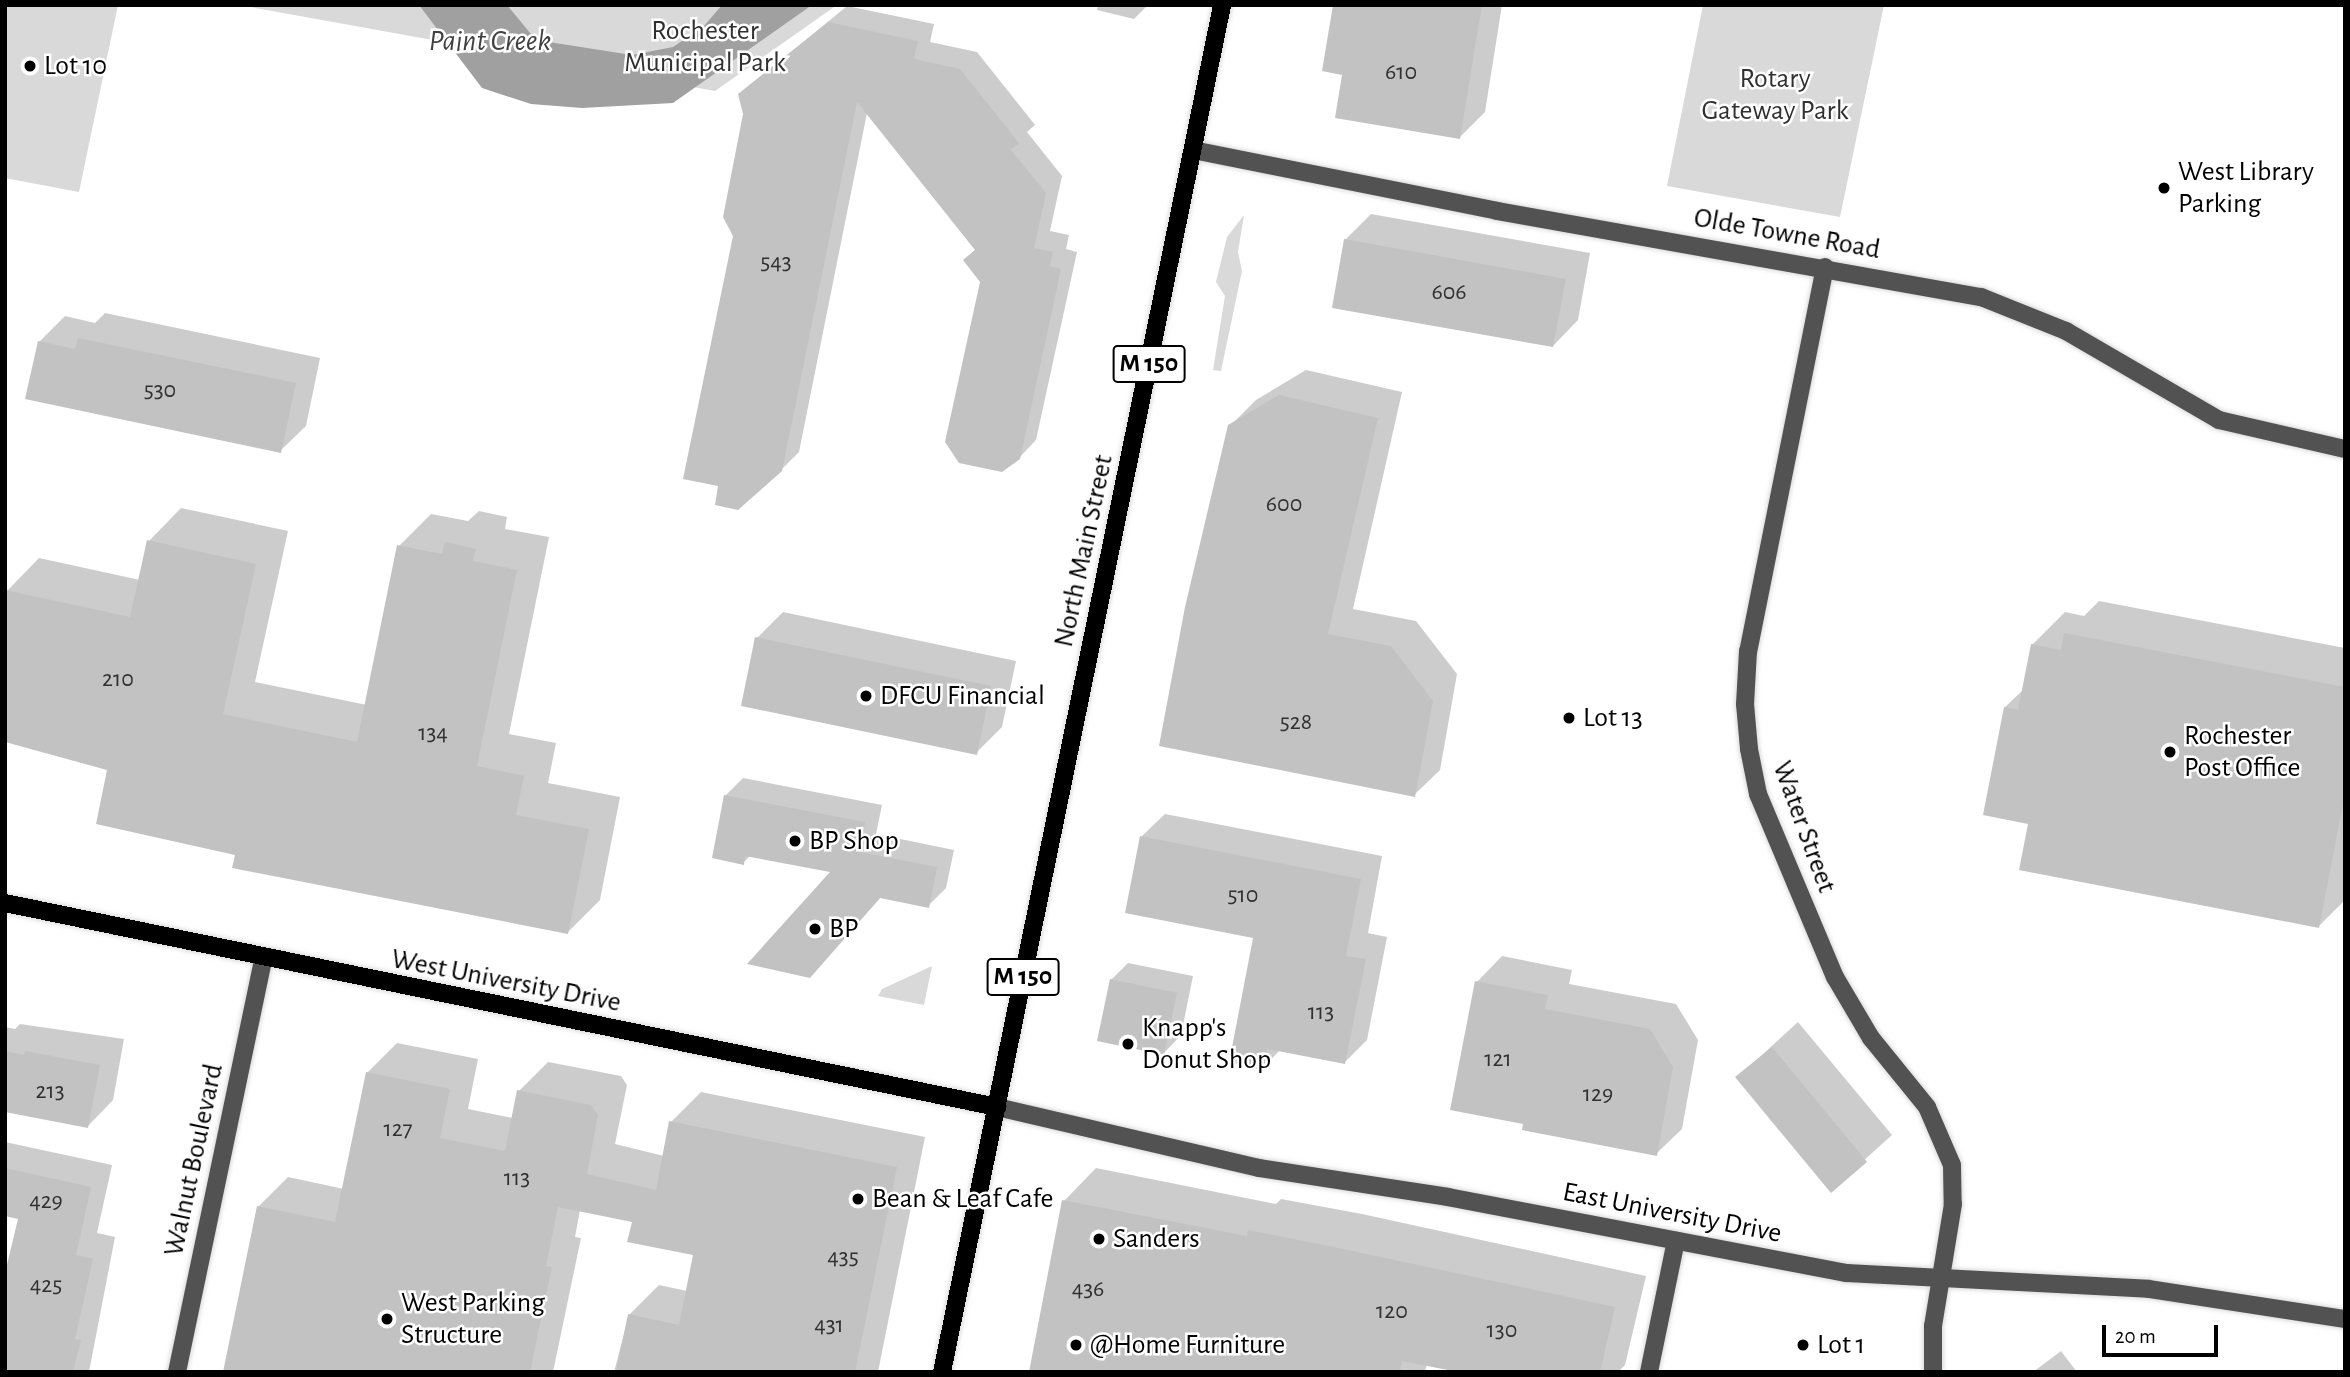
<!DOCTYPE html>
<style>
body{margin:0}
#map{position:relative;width:2350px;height:1377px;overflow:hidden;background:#fff;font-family:"Alegreya Sans",sans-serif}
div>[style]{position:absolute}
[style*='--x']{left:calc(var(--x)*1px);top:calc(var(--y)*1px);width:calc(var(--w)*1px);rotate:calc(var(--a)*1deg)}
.green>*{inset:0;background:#d9d9d9}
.water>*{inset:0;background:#a0a0a0}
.shadow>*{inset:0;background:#0003}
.building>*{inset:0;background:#c2c2c2}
.roads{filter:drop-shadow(0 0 2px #dbdbdb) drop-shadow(0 0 2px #dbdbdb)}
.minor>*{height:18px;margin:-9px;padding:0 9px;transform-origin:9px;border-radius:9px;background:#525252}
.major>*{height:18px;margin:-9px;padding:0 9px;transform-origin:9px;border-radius:9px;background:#000}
.dots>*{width:19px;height:19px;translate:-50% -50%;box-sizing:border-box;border:4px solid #fff;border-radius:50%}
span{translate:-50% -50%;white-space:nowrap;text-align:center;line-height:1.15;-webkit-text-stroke:5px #fff;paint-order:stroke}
.number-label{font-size:24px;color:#303030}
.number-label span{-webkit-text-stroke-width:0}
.shield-label span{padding:2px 5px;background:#fff;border:2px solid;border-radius:5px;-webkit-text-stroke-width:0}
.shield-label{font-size:26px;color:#000;font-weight:700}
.park-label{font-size:28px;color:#303030}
.poi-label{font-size:28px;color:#000}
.left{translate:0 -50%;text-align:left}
.street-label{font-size:28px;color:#000}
.water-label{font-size:30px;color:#414141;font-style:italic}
.frame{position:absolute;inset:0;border:7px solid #000;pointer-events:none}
.scale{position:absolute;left:2102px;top:1325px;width:116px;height:32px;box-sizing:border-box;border:4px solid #000;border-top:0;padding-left:9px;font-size:21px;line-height:24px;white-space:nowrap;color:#000;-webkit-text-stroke:5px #fff;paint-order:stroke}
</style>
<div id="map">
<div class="green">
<div style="clip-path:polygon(5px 5px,118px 5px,79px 192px,5px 178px)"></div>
<div style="clip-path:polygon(239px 5px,837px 5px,715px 91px)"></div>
<div style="clip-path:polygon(1703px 5px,1884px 5px,1840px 217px,1667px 186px)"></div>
<div style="clip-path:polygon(1244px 215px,1238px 252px,1242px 271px,1221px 371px,1213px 370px,1225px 296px,1216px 282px,1227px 237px)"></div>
<div style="clip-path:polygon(932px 966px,924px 1005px,878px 996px,882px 989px)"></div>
</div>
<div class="water">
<div style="clip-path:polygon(419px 5px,507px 5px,536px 40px,632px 55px,673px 47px,704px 26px,722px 5px,812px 5px,673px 103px,582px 108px,531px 104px,482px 88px)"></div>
</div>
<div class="shadow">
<div style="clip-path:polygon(1098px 5px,1148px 5px,1134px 19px,1097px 10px)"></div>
<div style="clip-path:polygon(1335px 5px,1502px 5px,1485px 112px,1459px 138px,1344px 73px)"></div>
<div style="clip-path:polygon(847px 6px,934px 24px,930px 42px,977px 52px,1035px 125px,1027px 132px,1062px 176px,1050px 231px,1069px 235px,1066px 249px,1077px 252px,1036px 440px,1019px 458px,982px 281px,965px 260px,976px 249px,867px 113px,799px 452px,781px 470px,734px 236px,745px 114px,740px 95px)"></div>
<div style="clip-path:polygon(1371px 214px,1590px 253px,1578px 320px,1553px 346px,1345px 240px)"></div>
<div style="clip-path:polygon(105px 313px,320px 358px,306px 426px,280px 451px,39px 342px,65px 316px,95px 323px)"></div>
<div style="clip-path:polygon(1306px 370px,1402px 392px,1353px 609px,1416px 621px,1457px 674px,1440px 770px,1414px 795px,1161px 745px,1230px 426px,1256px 400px)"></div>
<div style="clip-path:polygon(181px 508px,288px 531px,255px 682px,367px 705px,399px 546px,431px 514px,468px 521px,479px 511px,507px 517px,505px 529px,549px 537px,509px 734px,556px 743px,548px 783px,620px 797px,600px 900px,568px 932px,237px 853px,109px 769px,7px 591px,39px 558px,140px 580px,149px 541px)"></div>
<div style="clip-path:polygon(2099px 601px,2345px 648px,2345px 900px,2319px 926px,2030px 822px,2005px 707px,2024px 689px,2032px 645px,2065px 612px,2084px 616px)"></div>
<div style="clip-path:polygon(783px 612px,1016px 661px,1002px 727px,976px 753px,757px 638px)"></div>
<div style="clip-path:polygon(743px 778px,882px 805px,876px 834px,954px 850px,946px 888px,928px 906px,881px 897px,810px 976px,833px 871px,751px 855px,743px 863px,725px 796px)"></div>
<div style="clip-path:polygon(1165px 814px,1382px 856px,1368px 933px,1387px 937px,1367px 1040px,1345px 1062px,1281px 1049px,1263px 1068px,1255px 937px,1127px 912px,1142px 836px)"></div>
<div style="clip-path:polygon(1502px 956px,1572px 970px,1569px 984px,1676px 1004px,1698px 1040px,1682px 1129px,1656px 1154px,1525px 1123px,1477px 982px)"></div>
<div style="clip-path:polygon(1128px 963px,1193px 976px,1181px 1035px,1164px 1053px,1111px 980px)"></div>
<div style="clip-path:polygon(1798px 1022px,1892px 1135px,1831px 1190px,1738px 1077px)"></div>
<div style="clip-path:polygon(20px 1024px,124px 1039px,113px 1100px,88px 1126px,5px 1111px,5px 1027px,15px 1029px)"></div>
<div style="clip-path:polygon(397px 1043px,478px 1059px,468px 1109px,513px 1118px,519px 1091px,548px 1062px,621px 1076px,627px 1085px,615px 1144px,664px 1156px,671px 1122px,701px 1092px,925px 1137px,878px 1372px,614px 1372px,629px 1315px,659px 1285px,687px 1291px,695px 1253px,634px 1221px,580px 1210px,575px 1237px,581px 1238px,553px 1372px,224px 1372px,258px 1207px,288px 1177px,344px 1189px,367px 1073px)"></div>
<div style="clip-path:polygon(5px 1142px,112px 1165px,97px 1233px,115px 1237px,89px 1372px,5px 1372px,20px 1218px,5px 1214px)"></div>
<div style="clip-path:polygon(1096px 1168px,1276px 1204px,1281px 1199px,1362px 1214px,1646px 1276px,1625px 1365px,1618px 1372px,1467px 1372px,1427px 1364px,1425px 1372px,1031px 1372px,1064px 1201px)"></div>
<div style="clip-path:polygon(2061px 1351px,2077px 1372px,2033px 1372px)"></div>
</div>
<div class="building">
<div style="clip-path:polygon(1333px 5px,1482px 5px,1460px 139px,1335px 118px,1342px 75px,1322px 71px)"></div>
<div style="clip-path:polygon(828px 22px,918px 41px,914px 59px,960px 69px,1019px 143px,1011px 150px,1046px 193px,1034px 248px,1053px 252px,1050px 266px,1061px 269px,1020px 459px,1002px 472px,959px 463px,945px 442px,980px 282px,963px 260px,975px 250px,857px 102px,782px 471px,738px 510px,715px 505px,718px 486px,683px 479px,733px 236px,723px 217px,743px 114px,738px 94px)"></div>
<div style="clip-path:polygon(1344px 239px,1566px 279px,1553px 347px,1332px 308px)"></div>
<div style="clip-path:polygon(78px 338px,296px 383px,281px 453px,25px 399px,38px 341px,75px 349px)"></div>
<div style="clip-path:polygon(1279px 395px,1378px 418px,1328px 634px,1391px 646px,1433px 701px,1415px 797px,1159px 746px,1185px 607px,1228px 425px)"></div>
<div style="clip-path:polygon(147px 540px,256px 564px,223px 714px,357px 742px,397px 545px,442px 554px,445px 542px,476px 549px,473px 561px,517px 570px,477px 766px,524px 776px,516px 815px,589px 829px,568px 934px,232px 868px,235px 855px,96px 824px,107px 770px,5px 742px,5px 590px,130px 617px)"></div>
<div style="clip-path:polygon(2064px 633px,2345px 687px,2345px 793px,2319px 928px,2019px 870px,2028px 824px,1983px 815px,2004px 707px,2018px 710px,2031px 644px,2061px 650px)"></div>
<div style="clip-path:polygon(755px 637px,991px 686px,977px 755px,741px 706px)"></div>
<div style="clip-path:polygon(724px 795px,865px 822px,860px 852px,937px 867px,929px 908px,880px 898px,810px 978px,747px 964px,830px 872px,745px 856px,744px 865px,712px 858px)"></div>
<div style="clip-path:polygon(1140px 836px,1361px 879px,1346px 956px,1366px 959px,1345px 1064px,1267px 1049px,1263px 1070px,1229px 1063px,1253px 938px,1125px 913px)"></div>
<div style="clip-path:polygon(1110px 979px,1177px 993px,1164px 1055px,1097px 1041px)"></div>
<div style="clip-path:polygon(1475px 981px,1548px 995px,1545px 1009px,1650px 1029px,1673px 1067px,1657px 1156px,1522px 1130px,1523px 1124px,1450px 1110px)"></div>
<div style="clip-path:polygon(1772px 1047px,1867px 1162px,1831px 1193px,1735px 1077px)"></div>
<div style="clip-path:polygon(5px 1051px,24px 1055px,25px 1051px,100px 1065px,88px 1128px,5px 1112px)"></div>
<div style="clip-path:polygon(366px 1072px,450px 1089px,440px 1138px,505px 1151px,517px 1090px,591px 1105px,598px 1115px,587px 1174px,656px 1190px,669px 1121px,897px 1167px,855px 1372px,616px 1372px,628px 1314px,679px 1325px,693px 1255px,627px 1242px,632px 1222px,558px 1207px,546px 1266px,552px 1267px,530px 1372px,223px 1372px,257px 1206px,335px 1222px)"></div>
<div style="clip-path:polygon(5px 1168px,91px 1187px,76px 1255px,93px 1259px,75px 1339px,81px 1340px,73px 1372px,5px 1372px,5px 1273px,18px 1219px,5px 1216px)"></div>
<div style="clip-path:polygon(1062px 1200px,1247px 1236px,1248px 1230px,1329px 1246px,1615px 1307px,1600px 1372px,1458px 1372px,1402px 1361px,1400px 1372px,1029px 1372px)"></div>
</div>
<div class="roads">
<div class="minor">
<div style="--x:1193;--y:150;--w:310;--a:11.3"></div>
<div style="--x:1497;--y:211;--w:492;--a:10.1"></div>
<div style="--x:1981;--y:297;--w:92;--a:21.8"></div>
<div style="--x:2066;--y:331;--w:177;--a:30.2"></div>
<div style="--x:2219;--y:420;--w:129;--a:13"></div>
<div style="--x:1825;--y:267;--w:392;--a:101.3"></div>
<div style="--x:1748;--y:651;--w:53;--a:93.2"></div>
<div style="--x:1745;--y:704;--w:45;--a:84.9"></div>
<div style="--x:1749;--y:749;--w:46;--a:78.7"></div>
<div style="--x:1758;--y:794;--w:199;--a:67.2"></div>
<div style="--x:1835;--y:977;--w:71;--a:59.5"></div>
<div style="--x:1871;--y:1038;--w:89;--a:50.9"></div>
<div style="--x:1927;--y:1107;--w:63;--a:66.7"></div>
<div style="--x:1952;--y:1165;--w:39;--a:89"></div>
<div style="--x:1953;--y:1204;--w:124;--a:99.3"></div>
<div style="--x:1933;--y:1326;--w:46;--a:90"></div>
<div style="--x:997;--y:1107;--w:269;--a:13.1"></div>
<div style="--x:1259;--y:1168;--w:191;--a:8.7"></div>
<div style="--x:1448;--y:1197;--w:405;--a:10.8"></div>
<div style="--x:1846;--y:1273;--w:303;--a:3"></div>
<div style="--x:2149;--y:1289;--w:198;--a:8.7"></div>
<div style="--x:177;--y:1372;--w:422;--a:-78.2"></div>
<div style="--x:1649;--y:1372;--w:134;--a:-78.4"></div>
</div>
<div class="major">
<div style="--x:5;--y:903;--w:1013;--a:11.62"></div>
<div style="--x:942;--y:1372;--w:1395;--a:-78.42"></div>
</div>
</div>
<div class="dots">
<div style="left:30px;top:66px;background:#000"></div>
<div style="left:2164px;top:188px;background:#000"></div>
<div style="left:866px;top:696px;background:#000"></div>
<div style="left:1569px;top:718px;background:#000"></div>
<div style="left:2170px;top:752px;background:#000"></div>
<div style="left:795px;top:841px;background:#000"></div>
<div style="left:815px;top:929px;background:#000"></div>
<div style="left:1128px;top:1044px;background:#000"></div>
<div style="left:858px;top:1199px;background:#000"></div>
<div style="left:1099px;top:1239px;background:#000"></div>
<div style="left:387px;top:1319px;background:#000"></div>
<div style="left:1076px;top:1345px;background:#000"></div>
<div style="left:1803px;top:1345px;background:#000"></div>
</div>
<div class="number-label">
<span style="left:1401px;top:73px">610</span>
<span style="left:776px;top:263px">543</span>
<span style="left:1449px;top:293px">606</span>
<span style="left:160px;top:391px">530</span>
<span style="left:1284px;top:505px">600</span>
<span style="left:118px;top:680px">210</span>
<span style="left:1296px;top:723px">528</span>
<span style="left:433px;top:734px">134</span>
<span style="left:1243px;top:896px">510</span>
<span style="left:1321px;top:1013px">113</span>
<span style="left:1498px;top:1060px">121</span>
<span style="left:50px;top:1092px">213</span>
<span style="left:1598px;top:1095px">129</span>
<span style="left:398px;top:1130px">127</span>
<span style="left:517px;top:1179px">113</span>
<span style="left:46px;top:1202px">429</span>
<span style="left:843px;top:1258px">435</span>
<span style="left:46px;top:1286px">425</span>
<span style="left:1088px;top:1290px">436</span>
<span style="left:1392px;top:1312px">120</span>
<span style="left:829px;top:1326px">431</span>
<span style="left:1502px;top:1331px">130</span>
</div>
<div class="shield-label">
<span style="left:1149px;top:364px">M 150</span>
<span style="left:1023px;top:977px">M 150</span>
</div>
<div class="park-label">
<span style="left:705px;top:47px">Rochester<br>Municipal Park</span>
<span style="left:1775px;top:95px">Rotary<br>Gateway Park</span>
</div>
<div class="poi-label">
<span class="left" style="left:44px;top:66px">Lot 10</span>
<span class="left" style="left:2178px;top:188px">West Library<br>Parking</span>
<span class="left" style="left:880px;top:696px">DFCU Financial</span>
<span class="left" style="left:1583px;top:718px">Lot 13</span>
<span class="left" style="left:2184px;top:752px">Rochester<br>Post Office</span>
<span class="left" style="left:809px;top:841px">BP Shop</span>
<span class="left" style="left:829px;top:929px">BP</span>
<span class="left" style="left:1142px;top:1044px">Knapp's<br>Donut Shop</span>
<span class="left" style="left:872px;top:1199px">Bean &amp; Leaf Cafe</span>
<span class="left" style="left:1113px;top:1239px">Sanders</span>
<span class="left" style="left:401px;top:1319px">West Parking<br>Structure</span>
<span class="left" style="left:1090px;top:1345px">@Home Furniture</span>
<span class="left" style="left:1817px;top:1345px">Lot 1</span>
</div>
<div class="street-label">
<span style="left:1787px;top:234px;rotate:10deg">Olde Towne Road</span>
<span style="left:1084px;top:551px;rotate:-78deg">North Main Street</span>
<span style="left:1804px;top:827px;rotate:70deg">Water Street</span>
<span style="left:506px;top:981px;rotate:11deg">West University Drive</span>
<span style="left:194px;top:1160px;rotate:-78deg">Walnut Boulevard</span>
<span style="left:1672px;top:1213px;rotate:11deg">East University Drive</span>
</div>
<div class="water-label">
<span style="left:490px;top:41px">Paint Creek</span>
</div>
<div class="frame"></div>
<div class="scale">20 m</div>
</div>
